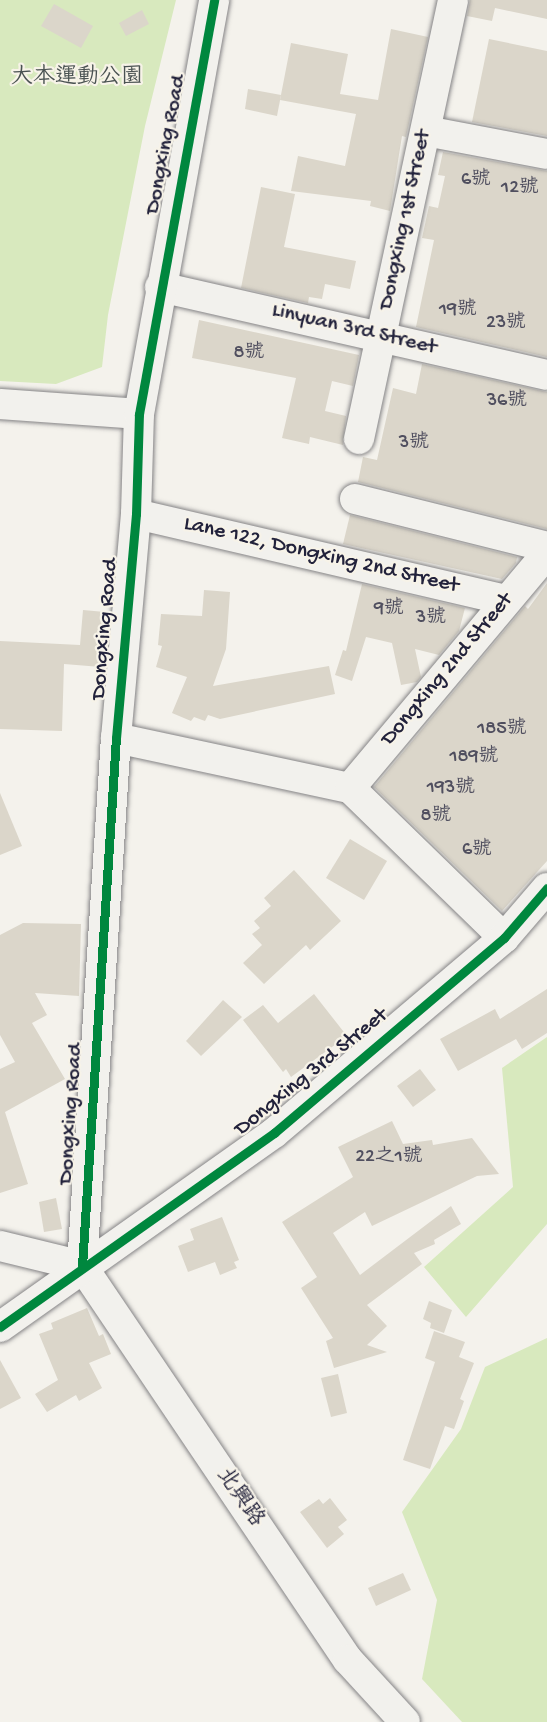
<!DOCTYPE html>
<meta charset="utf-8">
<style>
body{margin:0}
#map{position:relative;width:547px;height:1722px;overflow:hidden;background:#f4f2ec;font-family:"Gochi Hand","LXGW WenKai TC",sans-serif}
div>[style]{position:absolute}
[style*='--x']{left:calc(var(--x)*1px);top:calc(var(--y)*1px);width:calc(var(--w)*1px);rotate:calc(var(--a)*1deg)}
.green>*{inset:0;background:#d8e9be}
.building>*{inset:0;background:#dbd6ca}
.roads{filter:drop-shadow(0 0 2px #858486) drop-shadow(0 0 2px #858486)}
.minor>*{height:30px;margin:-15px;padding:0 15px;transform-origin:15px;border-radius:15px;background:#f2f1ed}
.cycleway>*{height:9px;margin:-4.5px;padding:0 4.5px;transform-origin:4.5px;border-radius:4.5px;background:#00873e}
span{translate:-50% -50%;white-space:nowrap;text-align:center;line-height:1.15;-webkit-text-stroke:4.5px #f7f3e8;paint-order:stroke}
.number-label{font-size:20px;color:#504f5f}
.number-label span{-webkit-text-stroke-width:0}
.park-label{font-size:22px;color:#4a5252}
.street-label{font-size:22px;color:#22223b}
</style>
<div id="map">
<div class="green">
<div style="clip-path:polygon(0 0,176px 0,145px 126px,108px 315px,102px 367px,56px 384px,0 381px)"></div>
<div style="clip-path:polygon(547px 1037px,547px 1224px,466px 1317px,424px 1267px,513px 1187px,502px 1068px)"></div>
<div style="clip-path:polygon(547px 1338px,547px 1722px,462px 1722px,422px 1679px,437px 1600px,402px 1512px,461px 1429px,485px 1367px)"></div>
</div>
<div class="building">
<div style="clip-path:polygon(470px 0,547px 0,547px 19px,495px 8px,492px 21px,467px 16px)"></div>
<div style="clip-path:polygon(54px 4px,93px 26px,81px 48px,41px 26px)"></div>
<div style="clip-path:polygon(142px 10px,149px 24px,126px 36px,119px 23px)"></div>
<div style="clip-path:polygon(391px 29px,428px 37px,406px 137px,402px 136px,390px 211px,370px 206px,371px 201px,291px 191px,298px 156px,345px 166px,356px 114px,280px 100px,291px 43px,348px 54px,340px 94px,378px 100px)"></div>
<div style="clip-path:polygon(489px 39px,547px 51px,547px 136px,472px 122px)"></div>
<div style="clip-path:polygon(248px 89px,281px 95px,277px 116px,245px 109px)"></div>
<div style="clip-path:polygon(443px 152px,547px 171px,547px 357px,416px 327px,434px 240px,422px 238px,429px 206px,438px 208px,445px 176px,438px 175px)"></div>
<div style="clip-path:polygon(261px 187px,295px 194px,284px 247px,356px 261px,350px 289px,325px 284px,322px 299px,309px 297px,308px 303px,241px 288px)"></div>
<div style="clip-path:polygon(199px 320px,359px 355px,353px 386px,332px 381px,325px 411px,346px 416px,343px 445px,310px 437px,309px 444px,282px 438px,296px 378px,192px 358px)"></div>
<div style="clip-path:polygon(422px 364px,547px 392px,547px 529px,358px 482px,363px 457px,377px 460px,393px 388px,416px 394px)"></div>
<div style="clip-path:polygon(350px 515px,517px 557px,516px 563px,502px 579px,343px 544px)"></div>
<div style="clip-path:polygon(547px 583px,547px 861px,502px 911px,374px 787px,525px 606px,528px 609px)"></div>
<div style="clip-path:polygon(362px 584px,465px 608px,459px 631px,439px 655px,415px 649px,421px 677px,417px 682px,401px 685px,392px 643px,366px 637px,352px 681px,335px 675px,343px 650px,346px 651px)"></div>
<div style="clip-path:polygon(204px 590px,230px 592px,226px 649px,213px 686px,329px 666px,335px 694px,220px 719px,208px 715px,205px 721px,194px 717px,191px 721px,172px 713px,187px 677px,156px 667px,162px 646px,158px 645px,161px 614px,202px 616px)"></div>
<div style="clip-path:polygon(83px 610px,105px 612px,101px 667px,64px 664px,62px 731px,0 729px,0 641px,80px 645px)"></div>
<div style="clip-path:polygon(0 793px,22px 846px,0 855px)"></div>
<div style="clip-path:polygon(350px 839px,387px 861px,364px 900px,326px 878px)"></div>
<div style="clip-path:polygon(294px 870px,341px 921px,310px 950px,306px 945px,264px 984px,243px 963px,262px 945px,252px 934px,260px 928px,254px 921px,271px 906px,264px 898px)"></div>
<div style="clip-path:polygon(23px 923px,81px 924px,79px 996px,35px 993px,47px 1015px,32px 1023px,65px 1079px,5px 1112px,28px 1184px,0 1193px,0 1069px,15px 1062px,0 1035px,0 935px)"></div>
<div style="clip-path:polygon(547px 989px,547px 1033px,522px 1049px,516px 1039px,458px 1071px,440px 1039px,495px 1009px,500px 1019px)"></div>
<div style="clip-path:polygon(314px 994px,347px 1036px,291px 1077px,286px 1069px,283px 1072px,243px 1020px,263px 1005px,278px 1023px)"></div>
<div style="clip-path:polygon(223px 1000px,242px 1017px,201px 1056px,186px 1041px)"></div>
<div style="clip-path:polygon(420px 1069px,436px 1090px,413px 1107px,397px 1086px)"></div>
<div style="clip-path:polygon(392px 1121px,403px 1144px,432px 1140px,433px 1145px,472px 1138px,499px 1174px,477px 1176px,372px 1226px,365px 1212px,333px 1233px,360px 1275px,451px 1206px,461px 1224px,434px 1240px,435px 1244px,414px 1253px,422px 1264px,367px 1305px,387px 1326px,367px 1345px,387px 1352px,334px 1368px,326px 1341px,333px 1338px,301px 1288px,317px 1277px,282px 1222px,353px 1177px,338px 1147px)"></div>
<div style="clip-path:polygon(56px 1198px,62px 1229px,44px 1232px,39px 1202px)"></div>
<div style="clip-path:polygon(222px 1217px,239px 1260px,234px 1262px,237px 1268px,220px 1275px,215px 1262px,188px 1272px,178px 1246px,194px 1240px,190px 1229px)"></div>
<div style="clip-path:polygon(429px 1301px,452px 1310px,444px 1333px,430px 1328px,431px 1323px,423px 1319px)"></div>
<div style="clip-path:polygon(87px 1308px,99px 1336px,103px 1334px,111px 1354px,89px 1363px,102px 1388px,79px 1401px,76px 1395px,47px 1412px,35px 1394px,58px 1380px,39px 1334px,53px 1329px,51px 1323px)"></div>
<div style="clip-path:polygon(434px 1331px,465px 1342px,459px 1357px,474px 1363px,460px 1399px,464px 1401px,454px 1429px,445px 1426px,430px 1469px,403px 1460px,435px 1362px,425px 1358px)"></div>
<div style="clip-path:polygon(0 1360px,21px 1398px,0 1409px)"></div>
<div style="clip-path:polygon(338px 1374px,347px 1413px,331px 1417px,321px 1378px)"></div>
<div style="clip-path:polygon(330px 1498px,347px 1520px,338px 1527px,344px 1534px,327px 1548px,300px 1512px,319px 1499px,323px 1504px)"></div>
<div style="clip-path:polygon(403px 1573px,411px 1590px,376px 1606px,368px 1588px)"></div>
</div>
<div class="roads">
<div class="minor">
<div style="--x:426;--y:131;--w:123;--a:10.8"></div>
<div style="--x:160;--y:287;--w:397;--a:12.8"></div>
<div style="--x:0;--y:404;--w:139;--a:4.1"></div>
<div style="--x:359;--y:439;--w:449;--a:-77.9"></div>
<div style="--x:355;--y:499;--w:198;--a:14"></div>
<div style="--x:136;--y:514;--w:379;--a:13.1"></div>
<div style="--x:116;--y:738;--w:239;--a:12.1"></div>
<div style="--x:350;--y:788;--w:215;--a:44.2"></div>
<div style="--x:350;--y:788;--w:307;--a:-50"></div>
<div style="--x:0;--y:1246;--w:84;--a:13.7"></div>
<div style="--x:82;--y:1266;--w:529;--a:-86.32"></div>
<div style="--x:116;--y:738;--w:225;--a:-84.9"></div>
<div style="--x:136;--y:514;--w:100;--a:-88.3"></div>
<div style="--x:139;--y:414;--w:421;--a:-79.7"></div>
<div style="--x:82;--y:1266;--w:475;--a:56"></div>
<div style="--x:348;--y:1660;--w:84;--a:47.4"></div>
<div style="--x:0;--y:1327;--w:336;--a:-35.3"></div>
<div style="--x:274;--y:1133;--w:302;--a:-40.3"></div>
<div style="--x:504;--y:938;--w:66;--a:-49.3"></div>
</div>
</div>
<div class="cycleway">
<div style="--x:82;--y:1266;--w:529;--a:-86.32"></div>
<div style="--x:116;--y:738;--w:225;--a:-84.9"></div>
<div style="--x:136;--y:514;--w:100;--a:-88.3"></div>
<div style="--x:139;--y:414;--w:421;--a:-79.7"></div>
<div style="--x:0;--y:1327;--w:336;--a:-35.3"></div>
<div style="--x:274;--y:1133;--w:302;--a:-40.3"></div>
<div style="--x:504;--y:938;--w:66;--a:-49.3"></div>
</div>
<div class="number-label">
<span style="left:476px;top:180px">6號</span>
<span style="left:520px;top:188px">12號</span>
<span style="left:458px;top:310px">19號</span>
<span style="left:506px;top:323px">23號</span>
<span style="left:249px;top:353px">8號</span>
<span style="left:507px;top:401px">36號</span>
<span style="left:414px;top:443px">3號</span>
<span style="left:389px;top:609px">9號</span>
<span style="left:431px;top:618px">3號</span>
<span style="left:502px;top:729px">185號</span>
<span style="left:474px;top:757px">189號</span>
<span style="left:451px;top:788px">193號</span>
<span style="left:436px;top:816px">8號</span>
<span style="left:477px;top:850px">6號</span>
<span style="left:389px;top:1157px">22之1號</span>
</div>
<div class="park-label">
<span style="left:77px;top:79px">大本運動公園</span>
</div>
<div class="street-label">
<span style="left:167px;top:145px;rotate:-79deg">Dongxing Road</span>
<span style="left:406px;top:220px;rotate:-78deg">Dongxing 1st Street</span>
<span style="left:354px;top:330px;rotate:13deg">Linyuan 3rd Street</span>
<span style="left:321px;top:556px;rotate:13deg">Lane 122, Dongxing 2nd Street</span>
<span style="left:106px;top:629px;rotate:-85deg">Dongxing Road</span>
<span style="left:448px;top:670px;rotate:-50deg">Dongxing 2nd Street</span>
<span style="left:312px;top:1073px;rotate:-39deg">Dongxing 3rd Street</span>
<span style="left:72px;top:1114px;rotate:-86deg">Dongxing Road</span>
<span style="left:239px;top:1498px;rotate:56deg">北興路</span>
</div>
</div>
